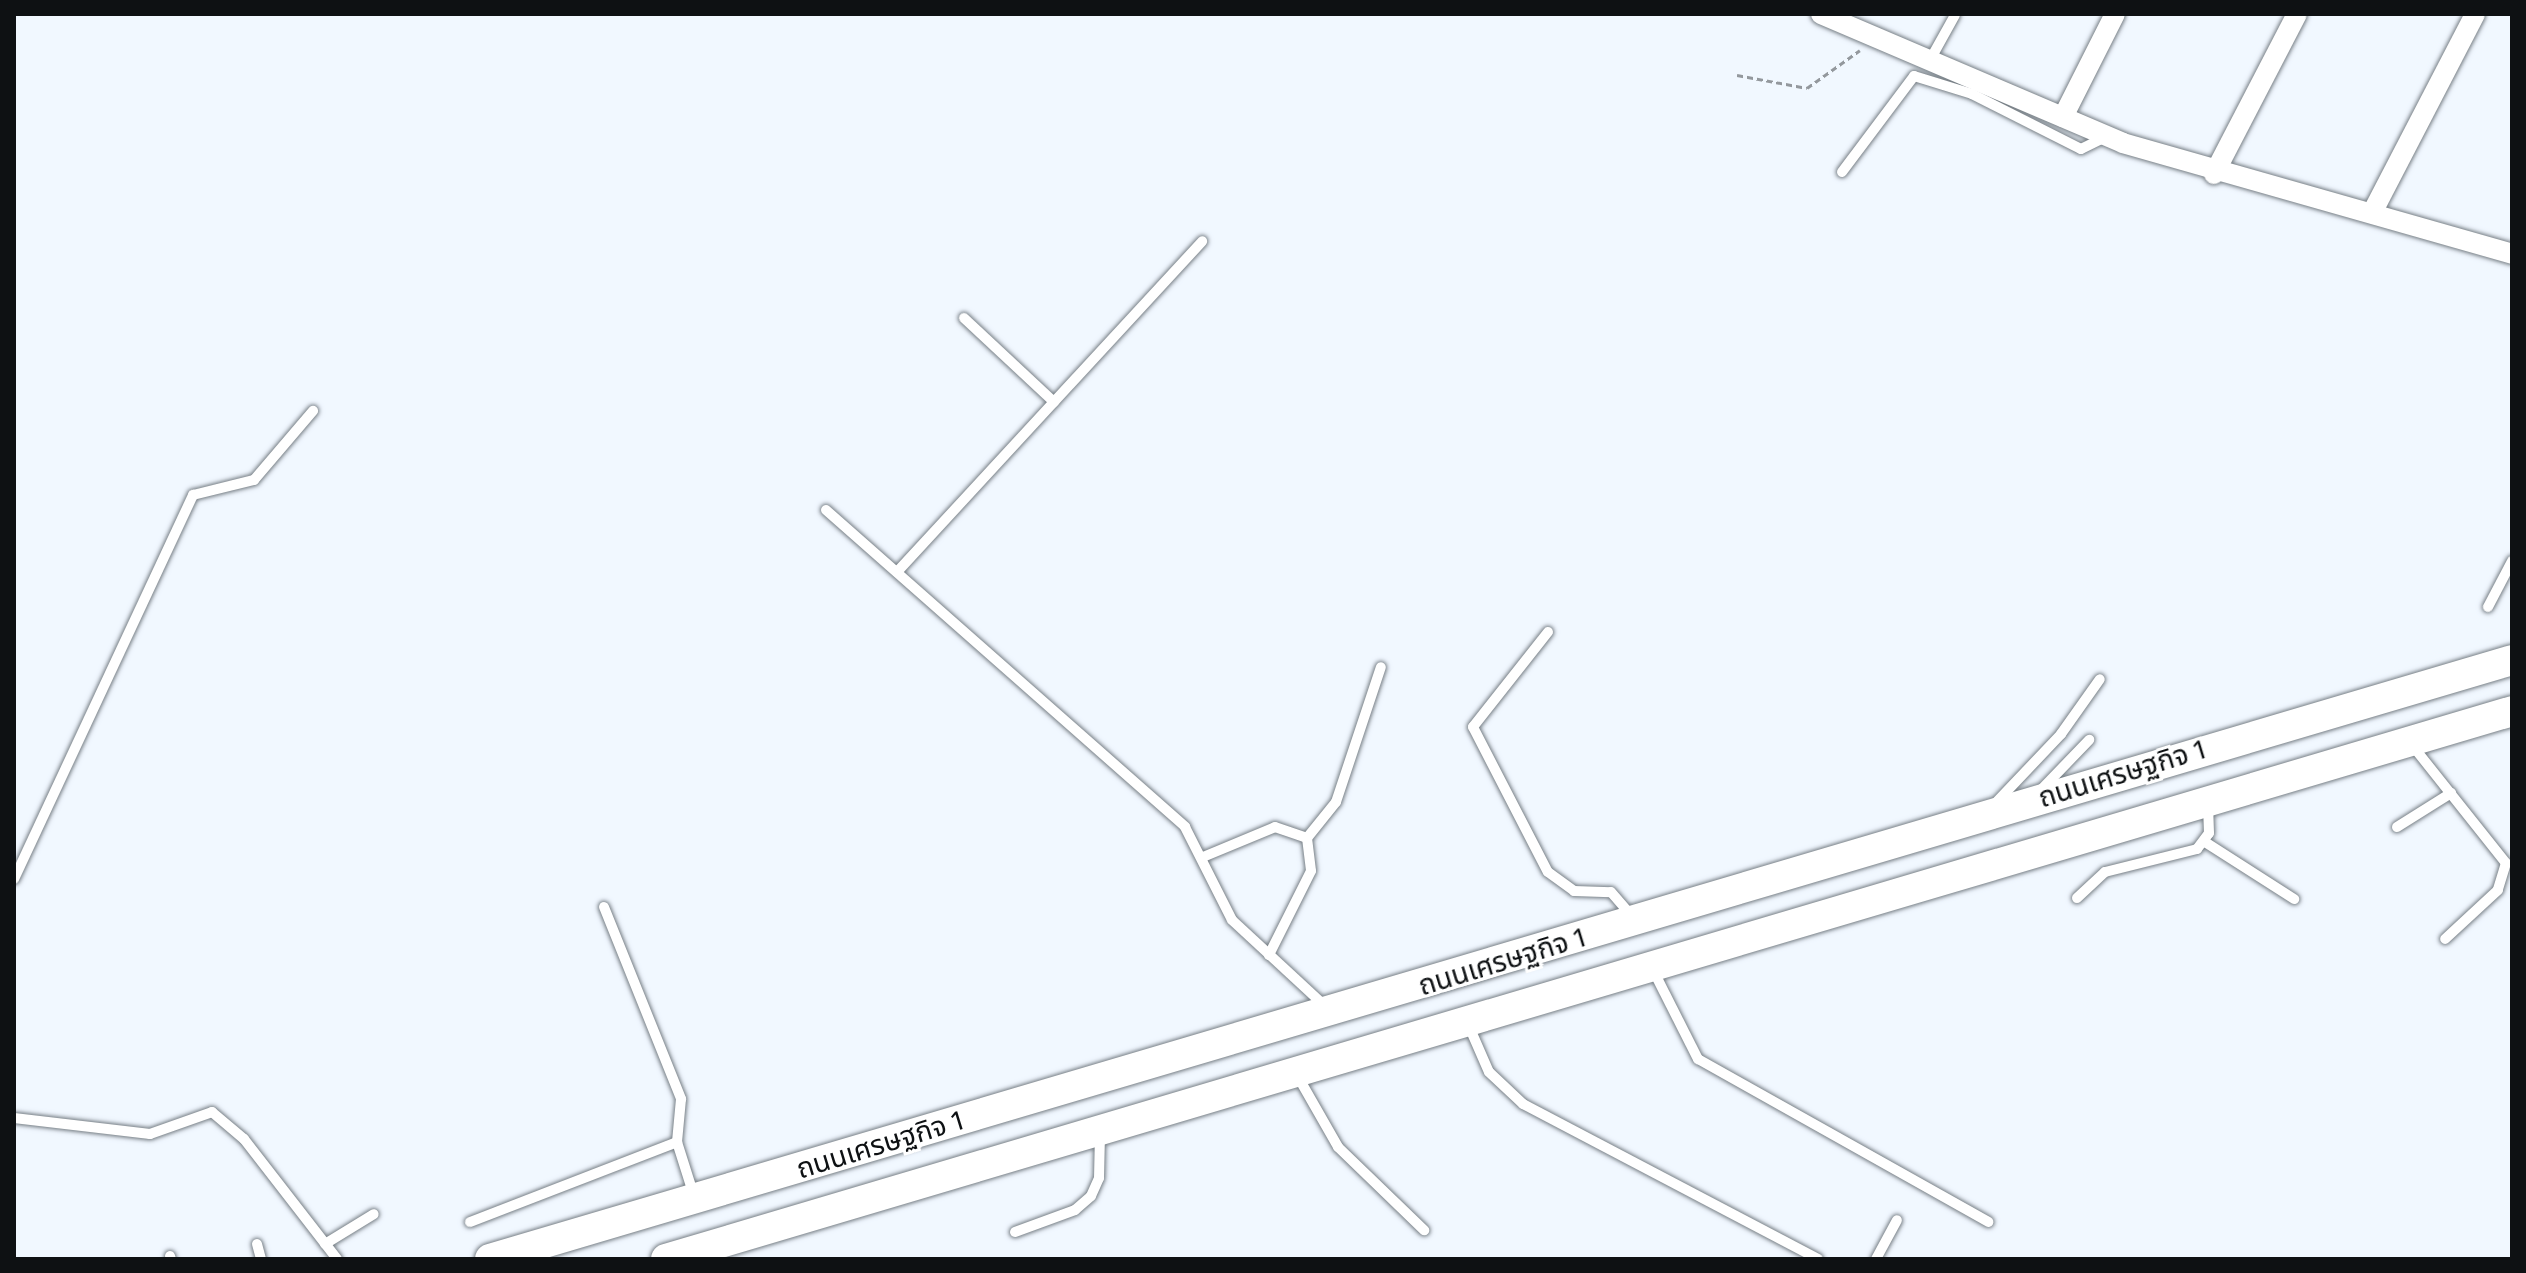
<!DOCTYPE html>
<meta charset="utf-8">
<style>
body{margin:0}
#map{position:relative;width:2526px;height:1273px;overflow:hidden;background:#f1f8ff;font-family:"Fira Sans Condensed","Noto Sans Thai",sans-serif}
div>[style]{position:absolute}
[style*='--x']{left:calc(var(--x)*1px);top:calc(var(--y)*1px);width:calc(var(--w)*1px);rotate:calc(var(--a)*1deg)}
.path>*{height:3px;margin-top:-1.5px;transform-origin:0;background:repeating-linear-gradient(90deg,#93989d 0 6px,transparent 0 10px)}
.roads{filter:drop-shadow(0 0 2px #777f86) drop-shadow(0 0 2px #777f86)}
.service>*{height:10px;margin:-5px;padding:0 5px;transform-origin:5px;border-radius:5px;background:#fff}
.minor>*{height:20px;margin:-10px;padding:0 10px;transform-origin:10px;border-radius:10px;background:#fff}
.secondary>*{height:30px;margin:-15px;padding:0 15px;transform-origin:15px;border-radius:15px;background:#fff}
span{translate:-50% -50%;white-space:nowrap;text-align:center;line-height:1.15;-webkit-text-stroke:6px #fff;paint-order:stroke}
.street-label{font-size:28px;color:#0e1113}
.frame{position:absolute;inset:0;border:16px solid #0e1113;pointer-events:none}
</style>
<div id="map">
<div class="path">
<div style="--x:1737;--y:75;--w:71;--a:10.5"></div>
<div style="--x:1807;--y:88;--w:65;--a:-35.6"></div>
</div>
<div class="roads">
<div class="service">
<div style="--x:1930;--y:60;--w:51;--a:-60.9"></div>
<div style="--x:1842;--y:172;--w:120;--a:-53.1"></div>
<div style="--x:1914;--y:76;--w:61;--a:17.2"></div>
<div style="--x:1972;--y:94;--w:122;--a:26.8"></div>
<div style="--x:2081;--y:149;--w:30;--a:-26"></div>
<div style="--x:964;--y:318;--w:123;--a:43"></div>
<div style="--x:826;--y:510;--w:479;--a:41.4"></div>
<div style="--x:1185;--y:827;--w:104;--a:63.2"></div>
<div style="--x:1232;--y:920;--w:127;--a:42.8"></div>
<div style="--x:897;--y:572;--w:450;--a:-47.3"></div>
<div style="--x:2488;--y:607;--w:52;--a:-62.4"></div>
<div style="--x:1548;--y:632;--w:121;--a:128.3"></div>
<div style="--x:1473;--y:727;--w:163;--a:62.7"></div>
<div style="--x:1548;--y:872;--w:32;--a:36"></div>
<div style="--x:1574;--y:891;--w:37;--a:2"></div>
<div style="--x:1611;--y:892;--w:33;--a:49"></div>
<div style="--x:2412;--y:745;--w:151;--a:51.5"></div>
<div style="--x:2506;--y:863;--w:28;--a:107"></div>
<div style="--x:2498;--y:890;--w:72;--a:137.2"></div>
<div style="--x:2038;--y:793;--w:74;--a:-46.1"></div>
<div style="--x:1989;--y:810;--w:105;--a:-46.5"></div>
<div style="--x:2061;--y:734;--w:67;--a:-54.7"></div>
<div style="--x:2397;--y:827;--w:64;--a:-32.2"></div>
<div style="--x:1307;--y:838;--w:46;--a:-51.1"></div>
<div style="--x:1336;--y:802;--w:142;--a:-71.6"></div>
<div style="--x:2205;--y:842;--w:106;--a:32.6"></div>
<div style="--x:1203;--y:857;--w:78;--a:-22.6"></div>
<div style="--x:1275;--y:827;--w:34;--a:19"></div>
<div style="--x:1307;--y:838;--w:33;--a:83"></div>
<div style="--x:1311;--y:871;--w:94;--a:116.6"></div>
<div style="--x:14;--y:879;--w:424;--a:-65"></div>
<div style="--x:193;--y:495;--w:63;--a:-13.8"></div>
<div style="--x:254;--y:480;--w:91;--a:-49.5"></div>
<div style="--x:2077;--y:898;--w:38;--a:-43"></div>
<div style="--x:2105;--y:872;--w:95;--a:-14"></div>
<div style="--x:2197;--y:849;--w:20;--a:-53"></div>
<div style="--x:2209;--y:833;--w:27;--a:-92"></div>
<div style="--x:604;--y:907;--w:207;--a:68.1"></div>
<div style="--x:681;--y:1099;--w:43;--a:95.3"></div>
<div style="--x:677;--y:1142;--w:57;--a:72.5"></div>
<div style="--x:1653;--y:970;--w:100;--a:63.2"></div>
<div style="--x:1698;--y:1059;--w:333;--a:29.3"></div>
<div style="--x:1468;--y:1024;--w:52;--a:66.4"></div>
<div style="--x:1489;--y:1072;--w:47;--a:43.3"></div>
<div style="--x:1523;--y:1104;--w:333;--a:27.7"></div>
<div style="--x:1297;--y:1075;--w:83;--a:60.3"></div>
<div style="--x:1338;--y:1147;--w:120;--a:44"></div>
<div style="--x:14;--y:1118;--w:137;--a:6.7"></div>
<div style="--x:150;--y:1134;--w:66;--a:-19.5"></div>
<div style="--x:212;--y:1112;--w:42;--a:40.2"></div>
<div style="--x:244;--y:1139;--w:152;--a:52.2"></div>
<div style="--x:470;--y:1222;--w:222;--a:-21.1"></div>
<div style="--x:1015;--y:1232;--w:64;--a:-20.1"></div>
<div style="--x:1075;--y:1210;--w:21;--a:-41"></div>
<div style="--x:1091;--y:1196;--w:20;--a:-66"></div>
<div style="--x:1099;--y:1178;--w:45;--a:-88.7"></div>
<div style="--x:257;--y:1244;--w:16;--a:75"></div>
<div style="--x:325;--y:1244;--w:57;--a:-31.5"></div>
<div style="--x:170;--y:1256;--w:3;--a:72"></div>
<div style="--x:1876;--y:1259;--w:44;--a:-61.7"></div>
</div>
<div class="minor">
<div style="--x:1821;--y:14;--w:328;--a:23.1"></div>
<div style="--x:2123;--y:143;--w:405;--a:15.9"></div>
<div style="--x:2063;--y:117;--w:115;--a:-63.2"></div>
<div style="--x:2214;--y:174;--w:180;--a:-62.6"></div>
<div style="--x:2372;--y:213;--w:224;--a:-62.6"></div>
</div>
<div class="secondary">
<div style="--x:490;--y:1259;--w:2109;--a:-16.5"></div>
<div style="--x:666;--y:1259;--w:1926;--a:-16.53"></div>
</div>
</div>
<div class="street-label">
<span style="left:2122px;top:774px;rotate:-17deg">ถนนเศรษฐกิจ 1</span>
<span style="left:1502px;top:962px;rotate:-17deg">ถนนเศรษฐกิจ 1</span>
<span style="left:880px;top:1145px;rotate:-17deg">ถนนเศรษฐกิจ 1</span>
</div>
<div class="frame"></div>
</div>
